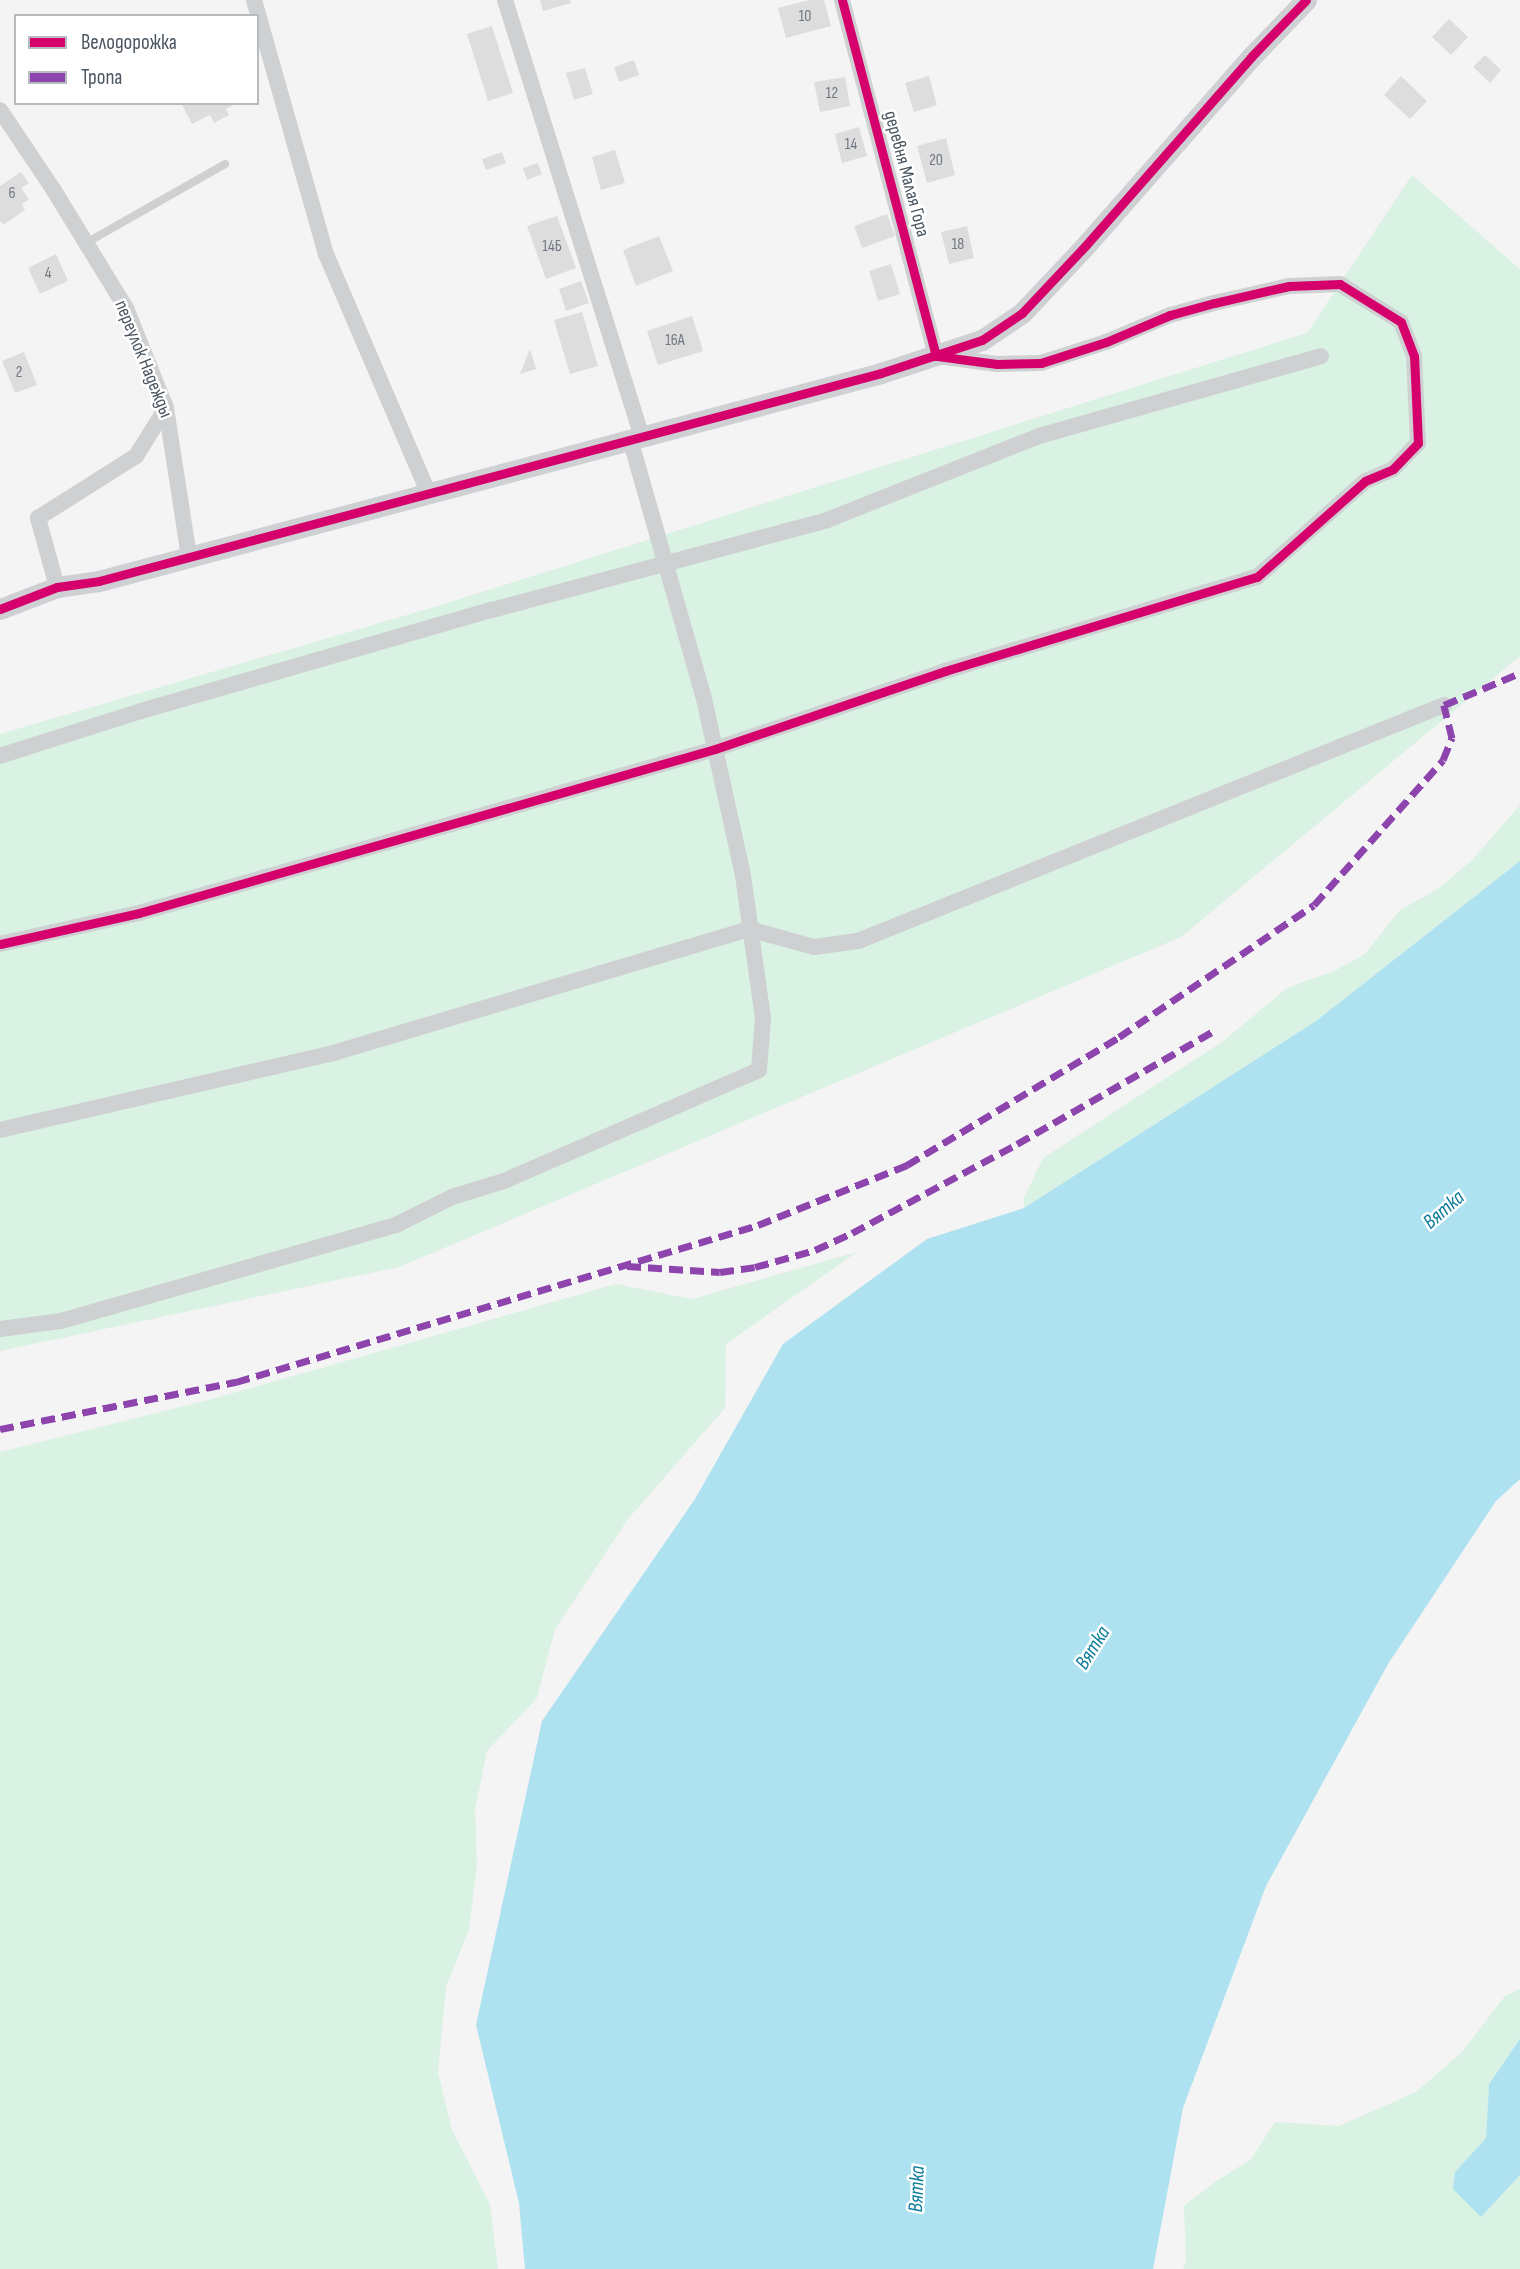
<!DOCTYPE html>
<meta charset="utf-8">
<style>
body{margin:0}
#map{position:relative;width:1520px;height:2269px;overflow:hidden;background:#f4f4f4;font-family:"Sofia Sans Condensed",sans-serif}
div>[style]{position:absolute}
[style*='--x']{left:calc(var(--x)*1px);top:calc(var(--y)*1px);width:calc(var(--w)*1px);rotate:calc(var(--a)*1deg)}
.green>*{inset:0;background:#d9f2e3}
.water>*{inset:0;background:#aee2f0}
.building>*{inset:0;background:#ddddde}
.lane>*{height:8px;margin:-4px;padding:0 4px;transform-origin:4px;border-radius:4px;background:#ced0d2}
.street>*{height:16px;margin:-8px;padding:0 8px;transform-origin:8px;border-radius:8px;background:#ced0d2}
.secondary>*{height:21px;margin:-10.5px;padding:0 10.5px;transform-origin:10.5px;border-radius:10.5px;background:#ced0d4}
.quiet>*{height:7px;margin-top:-3.5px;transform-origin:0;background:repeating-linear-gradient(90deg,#8e44ad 0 14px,transparent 0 21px)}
.cycleway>*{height:9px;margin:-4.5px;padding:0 4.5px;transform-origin:4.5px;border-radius:4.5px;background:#d6006c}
span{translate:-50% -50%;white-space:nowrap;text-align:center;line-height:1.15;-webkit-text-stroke:5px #fff;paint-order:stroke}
.number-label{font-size:16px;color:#707881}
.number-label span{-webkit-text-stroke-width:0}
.street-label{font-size:19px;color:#4a5661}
.water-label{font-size:21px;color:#0c7c9b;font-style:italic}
.legend{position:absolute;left:14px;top:14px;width:245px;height:91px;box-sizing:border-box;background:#fff;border:2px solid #b7bbc0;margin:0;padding:9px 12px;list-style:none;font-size:21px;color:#4a5661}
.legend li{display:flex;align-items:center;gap:14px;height:35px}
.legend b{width:35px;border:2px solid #b7bbc0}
</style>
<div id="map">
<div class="green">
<div style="clip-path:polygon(1412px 175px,1520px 269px,1520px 656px,1181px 937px,399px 1267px,0 1351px,0 734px,434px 607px,1307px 333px)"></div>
<div style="clip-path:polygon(1520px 805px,1520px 861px,1316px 1021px,1024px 1208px,1024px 1198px,1043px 1158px,1222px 1042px,1287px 988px,1334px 971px,1365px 954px,1399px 911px,1439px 888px,1472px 860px)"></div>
<div style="clip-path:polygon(857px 1252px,726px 1344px,725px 1408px,628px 1519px,555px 1629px,537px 1698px,487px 1751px,475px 1809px,477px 1865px,469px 1929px,446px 1987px,438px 2072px,452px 2130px,490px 2204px,498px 2269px,0 2269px,0 1452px,212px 1399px,616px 1284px,692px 1299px)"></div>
<div style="clip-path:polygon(1520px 1989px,1520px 2039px,1489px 2084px,1486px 2138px,1455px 2172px,1482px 2216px,1520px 2175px,1520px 2269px,1183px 2269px,1186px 2261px,1184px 2206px,1215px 2182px,1251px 2159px,1275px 2122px,1339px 2126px,1416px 2092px,1463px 2051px,1505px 1996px)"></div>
</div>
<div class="water">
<div style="clip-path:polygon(1520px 861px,1520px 1479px,1496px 1501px,1388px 1664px,1266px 1886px,1183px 2108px,1153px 2269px,525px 2269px,519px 2203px,476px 2025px,542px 1721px,695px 1499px,783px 1344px,927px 1239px,1024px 1208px,1316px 1021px)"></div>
<div style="clip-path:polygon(1520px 2039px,1520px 2175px,1481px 2217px,1453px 2189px,1455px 2172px,1486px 2138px,1489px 2084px)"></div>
</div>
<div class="building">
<div style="clip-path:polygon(540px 0,570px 0,571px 3px,543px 11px)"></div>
<div style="clip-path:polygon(809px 0,824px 0,831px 26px,786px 38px,778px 8px)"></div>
<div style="clip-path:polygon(1449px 19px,1468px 37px,1451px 55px,1432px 37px)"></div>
<div style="clip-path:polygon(492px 26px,513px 93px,488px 101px,467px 34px)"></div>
<div style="clip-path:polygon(1485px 55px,1501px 70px,1490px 83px,1473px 67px)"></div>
<div style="clip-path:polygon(634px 60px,639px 75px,619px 82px,614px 67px)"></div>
<div style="clip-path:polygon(585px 68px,593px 94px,574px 100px,566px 73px)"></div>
<div style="clip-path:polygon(929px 76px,937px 105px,914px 112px,905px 83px)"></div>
<div style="clip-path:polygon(1401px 76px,1427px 101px,1410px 119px,1384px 95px)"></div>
<div style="clip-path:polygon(845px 77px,850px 106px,820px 112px,814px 82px)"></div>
<div style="clip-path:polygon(181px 103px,237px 103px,226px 109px,229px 115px,214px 123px,210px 115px,192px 124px)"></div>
<div style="clip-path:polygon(859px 127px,867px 156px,842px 163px,835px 134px)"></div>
<div style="clip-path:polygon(946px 138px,955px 175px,927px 183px,917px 146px)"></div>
<div style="clip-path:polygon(615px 150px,625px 183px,601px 190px,592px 157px)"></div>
<div style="clip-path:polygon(502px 152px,506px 163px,486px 170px,482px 159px)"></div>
<div style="clip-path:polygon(538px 163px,542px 174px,527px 180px,523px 168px)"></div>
<div style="clip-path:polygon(21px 172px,29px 183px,21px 188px,29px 199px,22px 204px,25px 210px,3px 225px,0 221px,0 186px)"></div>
<div style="clip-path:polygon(887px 214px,895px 236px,862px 248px,854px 226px)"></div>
<div style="clip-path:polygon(557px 216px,576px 268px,546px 279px,527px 226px)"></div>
<div style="clip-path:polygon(967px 226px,974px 258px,949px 264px,941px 232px)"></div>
<div style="clip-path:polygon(659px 236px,673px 271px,636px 286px,623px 250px)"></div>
<div style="clip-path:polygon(56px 254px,68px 281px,40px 294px,28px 268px)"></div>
<div style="clip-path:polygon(891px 264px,900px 294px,878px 301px,869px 271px)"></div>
<div style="clip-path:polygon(581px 281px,589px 303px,566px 311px,559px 289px)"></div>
<div style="clip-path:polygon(582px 312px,598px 366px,570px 374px,554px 320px)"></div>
<div style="clip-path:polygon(692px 316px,703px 351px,658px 365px,647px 331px)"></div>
<div style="clip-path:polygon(530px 349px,536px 369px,520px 374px)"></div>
<div style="clip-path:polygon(24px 352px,37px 385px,15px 393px,2px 361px)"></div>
</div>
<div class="lane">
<div style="--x:86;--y:243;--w:160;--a:-29.6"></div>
</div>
<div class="street">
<div style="--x:254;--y:0;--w:264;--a:74.2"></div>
<div style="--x:326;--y:254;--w:259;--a:66.8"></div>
<div style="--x:505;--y:0;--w:456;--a:72.6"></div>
<div style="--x:0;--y:110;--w:95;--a:56.1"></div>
<div style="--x:53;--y:189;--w:140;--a:58.5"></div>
<div style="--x:126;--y:308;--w:108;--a:68.2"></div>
<div style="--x:166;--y:408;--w:151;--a:81.2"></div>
<div style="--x:57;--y:587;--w:72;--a:-105.4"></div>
<div style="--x:38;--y:518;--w:116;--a:-32.3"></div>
<div style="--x:136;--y:456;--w:57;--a:-58"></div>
<div style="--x:0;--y:756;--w:148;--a:-17.7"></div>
<div style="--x:141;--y:711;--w:365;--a:-16.1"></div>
<div style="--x:492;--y:610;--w:347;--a:-15"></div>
<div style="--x:827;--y:520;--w:228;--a:-21.6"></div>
<div style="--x:1039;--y:436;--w:293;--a:-15.8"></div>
<div style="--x:0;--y:944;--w:142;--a:-12.6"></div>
<div style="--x:139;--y:913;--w:599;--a:-15.89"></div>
<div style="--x:715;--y:749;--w:243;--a:-18.7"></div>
<div style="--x:945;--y:671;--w:326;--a:-16.8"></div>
<div style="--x:1257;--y:577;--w:144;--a:-41.6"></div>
<div style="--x:1365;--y:481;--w:30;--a:-23"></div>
<div style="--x:1393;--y:469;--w:36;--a:-46"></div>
<div style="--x:1418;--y:443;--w:87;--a:-92.6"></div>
<div style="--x:1414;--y:356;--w:36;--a:-111"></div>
<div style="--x:1401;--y:322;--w:72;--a:-148.1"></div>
<div style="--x:1340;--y:284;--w:51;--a:177.8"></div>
<div style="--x:1289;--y:286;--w:77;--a:167.2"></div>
<div style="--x:1214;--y:303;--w:46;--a:164.7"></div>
<div style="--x:1170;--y:315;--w:69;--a:157.1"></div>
<div style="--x:1106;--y:342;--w:68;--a:162.1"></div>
<div style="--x:1041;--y:363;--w:44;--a:178.7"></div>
<div style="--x:997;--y:364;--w:62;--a:-172.5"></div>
<div style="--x:936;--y:356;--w:368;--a:-104.8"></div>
<div style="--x:0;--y:1130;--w:339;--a:-13"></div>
<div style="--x:330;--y:1054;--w:437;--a:-16.6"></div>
<div style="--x:749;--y:929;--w:67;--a:15.5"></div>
<div style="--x:814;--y:947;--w:44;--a:-7.8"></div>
<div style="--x:858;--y:941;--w:632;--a:-21.94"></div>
<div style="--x:0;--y:1329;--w:62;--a:-7.5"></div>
<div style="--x:61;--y:1321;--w:348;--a:-16"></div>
<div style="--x:396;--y:1225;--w:63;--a:-26.6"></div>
<div style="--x:452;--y:1197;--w:54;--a:-17.1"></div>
<div style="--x:504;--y:1181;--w:278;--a:-23.5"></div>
<div style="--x:759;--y:1070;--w:52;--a:-85.6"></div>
<div style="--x:763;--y:1018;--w:144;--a:-98"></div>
<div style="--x:743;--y:875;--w:184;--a:-102.5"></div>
<div style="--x:703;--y:695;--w:267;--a:-105.9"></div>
</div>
<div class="secondary">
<div style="--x:0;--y:609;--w:61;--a:-21.1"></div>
<div style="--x:57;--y:587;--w:42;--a:-8.1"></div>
<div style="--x:99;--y:581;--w:809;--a:-14.89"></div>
<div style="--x:881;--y:373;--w:106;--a:-18.1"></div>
<div style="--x:982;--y:340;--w:48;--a:-34"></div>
<div style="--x:1022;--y:313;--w:93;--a:-46.7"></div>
<div style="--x:1086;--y:245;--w:250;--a:-48.7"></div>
<div style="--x:1251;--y:57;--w:79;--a:-46"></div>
</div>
<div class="quiet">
<div style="--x:627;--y:1266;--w:93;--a:3.7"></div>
<div style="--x:720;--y:1272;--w:35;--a:-8"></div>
<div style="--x:755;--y:1267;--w:62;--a:-15.8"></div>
<div style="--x:815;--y:1250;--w:41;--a:-24.7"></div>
<div style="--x:852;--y:1233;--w:187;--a:-28.3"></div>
<div style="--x:1017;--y:1144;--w:228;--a:-29.9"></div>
<div style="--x:0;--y:1429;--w:241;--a:-11.3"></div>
<div style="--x:236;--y:1382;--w:545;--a:-16.74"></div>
<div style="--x:758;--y:1225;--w:161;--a:-21.9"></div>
<div style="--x:907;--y:1165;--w:248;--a:-31.1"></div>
<div style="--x:1119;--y:1037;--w:235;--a:-34.1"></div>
<div style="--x:1314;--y:905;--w:194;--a:-48.3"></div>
<div style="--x:1443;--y:760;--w:24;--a:-68"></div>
<div style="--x:1452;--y:738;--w:34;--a:-104"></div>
<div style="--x:1444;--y:705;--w:82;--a:-22.8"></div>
</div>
<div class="cycleway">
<div style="--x:0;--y:609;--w:61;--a:-21.1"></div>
<div style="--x:57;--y:587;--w:42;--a:-8.1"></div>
<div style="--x:99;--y:581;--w:809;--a:-14.89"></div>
<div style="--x:881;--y:373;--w:106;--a:-18.1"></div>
<div style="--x:982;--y:340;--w:48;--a:-34"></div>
<div style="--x:1022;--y:313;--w:93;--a:-46.7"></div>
<div style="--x:1086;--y:245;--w:250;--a:-48.7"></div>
<div style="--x:1251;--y:57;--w:79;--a:-46"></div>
<div style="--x:0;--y:944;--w:142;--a:-12.6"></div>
<div style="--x:139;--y:913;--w:599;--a:-15.89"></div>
<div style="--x:715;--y:749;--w:243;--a:-18.7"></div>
<div style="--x:945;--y:671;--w:326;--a:-16.8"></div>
<div style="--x:1257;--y:577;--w:144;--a:-41.6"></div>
<div style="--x:1365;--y:481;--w:30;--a:-23"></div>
<div style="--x:1393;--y:469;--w:36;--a:-46"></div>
<div style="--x:1418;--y:443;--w:87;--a:-92.6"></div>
<div style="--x:1414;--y:356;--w:36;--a:-111"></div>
<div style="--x:1401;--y:322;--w:72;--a:-148.1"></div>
<div style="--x:1340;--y:284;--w:51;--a:177.8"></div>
<div style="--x:1289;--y:286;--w:77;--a:167.2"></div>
<div style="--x:1214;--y:303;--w:46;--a:164.7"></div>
<div style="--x:1170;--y:315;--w:69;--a:157.1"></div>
<div style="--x:1106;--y:342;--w:68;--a:162.1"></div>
<div style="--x:1041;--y:363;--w:44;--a:178.7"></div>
<div style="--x:997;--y:364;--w:62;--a:-172.5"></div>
<div style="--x:936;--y:356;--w:368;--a:-104.8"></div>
</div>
<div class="number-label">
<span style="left:805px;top:17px">10</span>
<span style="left:832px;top:94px">12</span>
<span style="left:851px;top:145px">14</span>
<span style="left:936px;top:161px">20</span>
<span style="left:12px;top:194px">6</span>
<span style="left:958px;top:245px">18</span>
<span style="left:552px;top:247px">14Б</span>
<span style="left:48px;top:274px">4</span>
<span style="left:675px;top:341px">16А</span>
<span style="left:19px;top:373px">2</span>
</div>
<div class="street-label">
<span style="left:906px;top:174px;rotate:75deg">деревня Малая Гора</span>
<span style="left:143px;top:359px;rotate:68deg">переулок Надежды</span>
</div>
<div class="water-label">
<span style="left:1444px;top:1210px;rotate:-41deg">Вятка</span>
<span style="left:1093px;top:1648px;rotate:-58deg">Вятка</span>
<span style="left:917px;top:2189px;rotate:-88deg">Вятка</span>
</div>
<ul class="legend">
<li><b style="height:9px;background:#d6006c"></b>Велодорожка</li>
<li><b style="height:9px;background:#8e44ad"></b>Тропа</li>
</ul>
</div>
